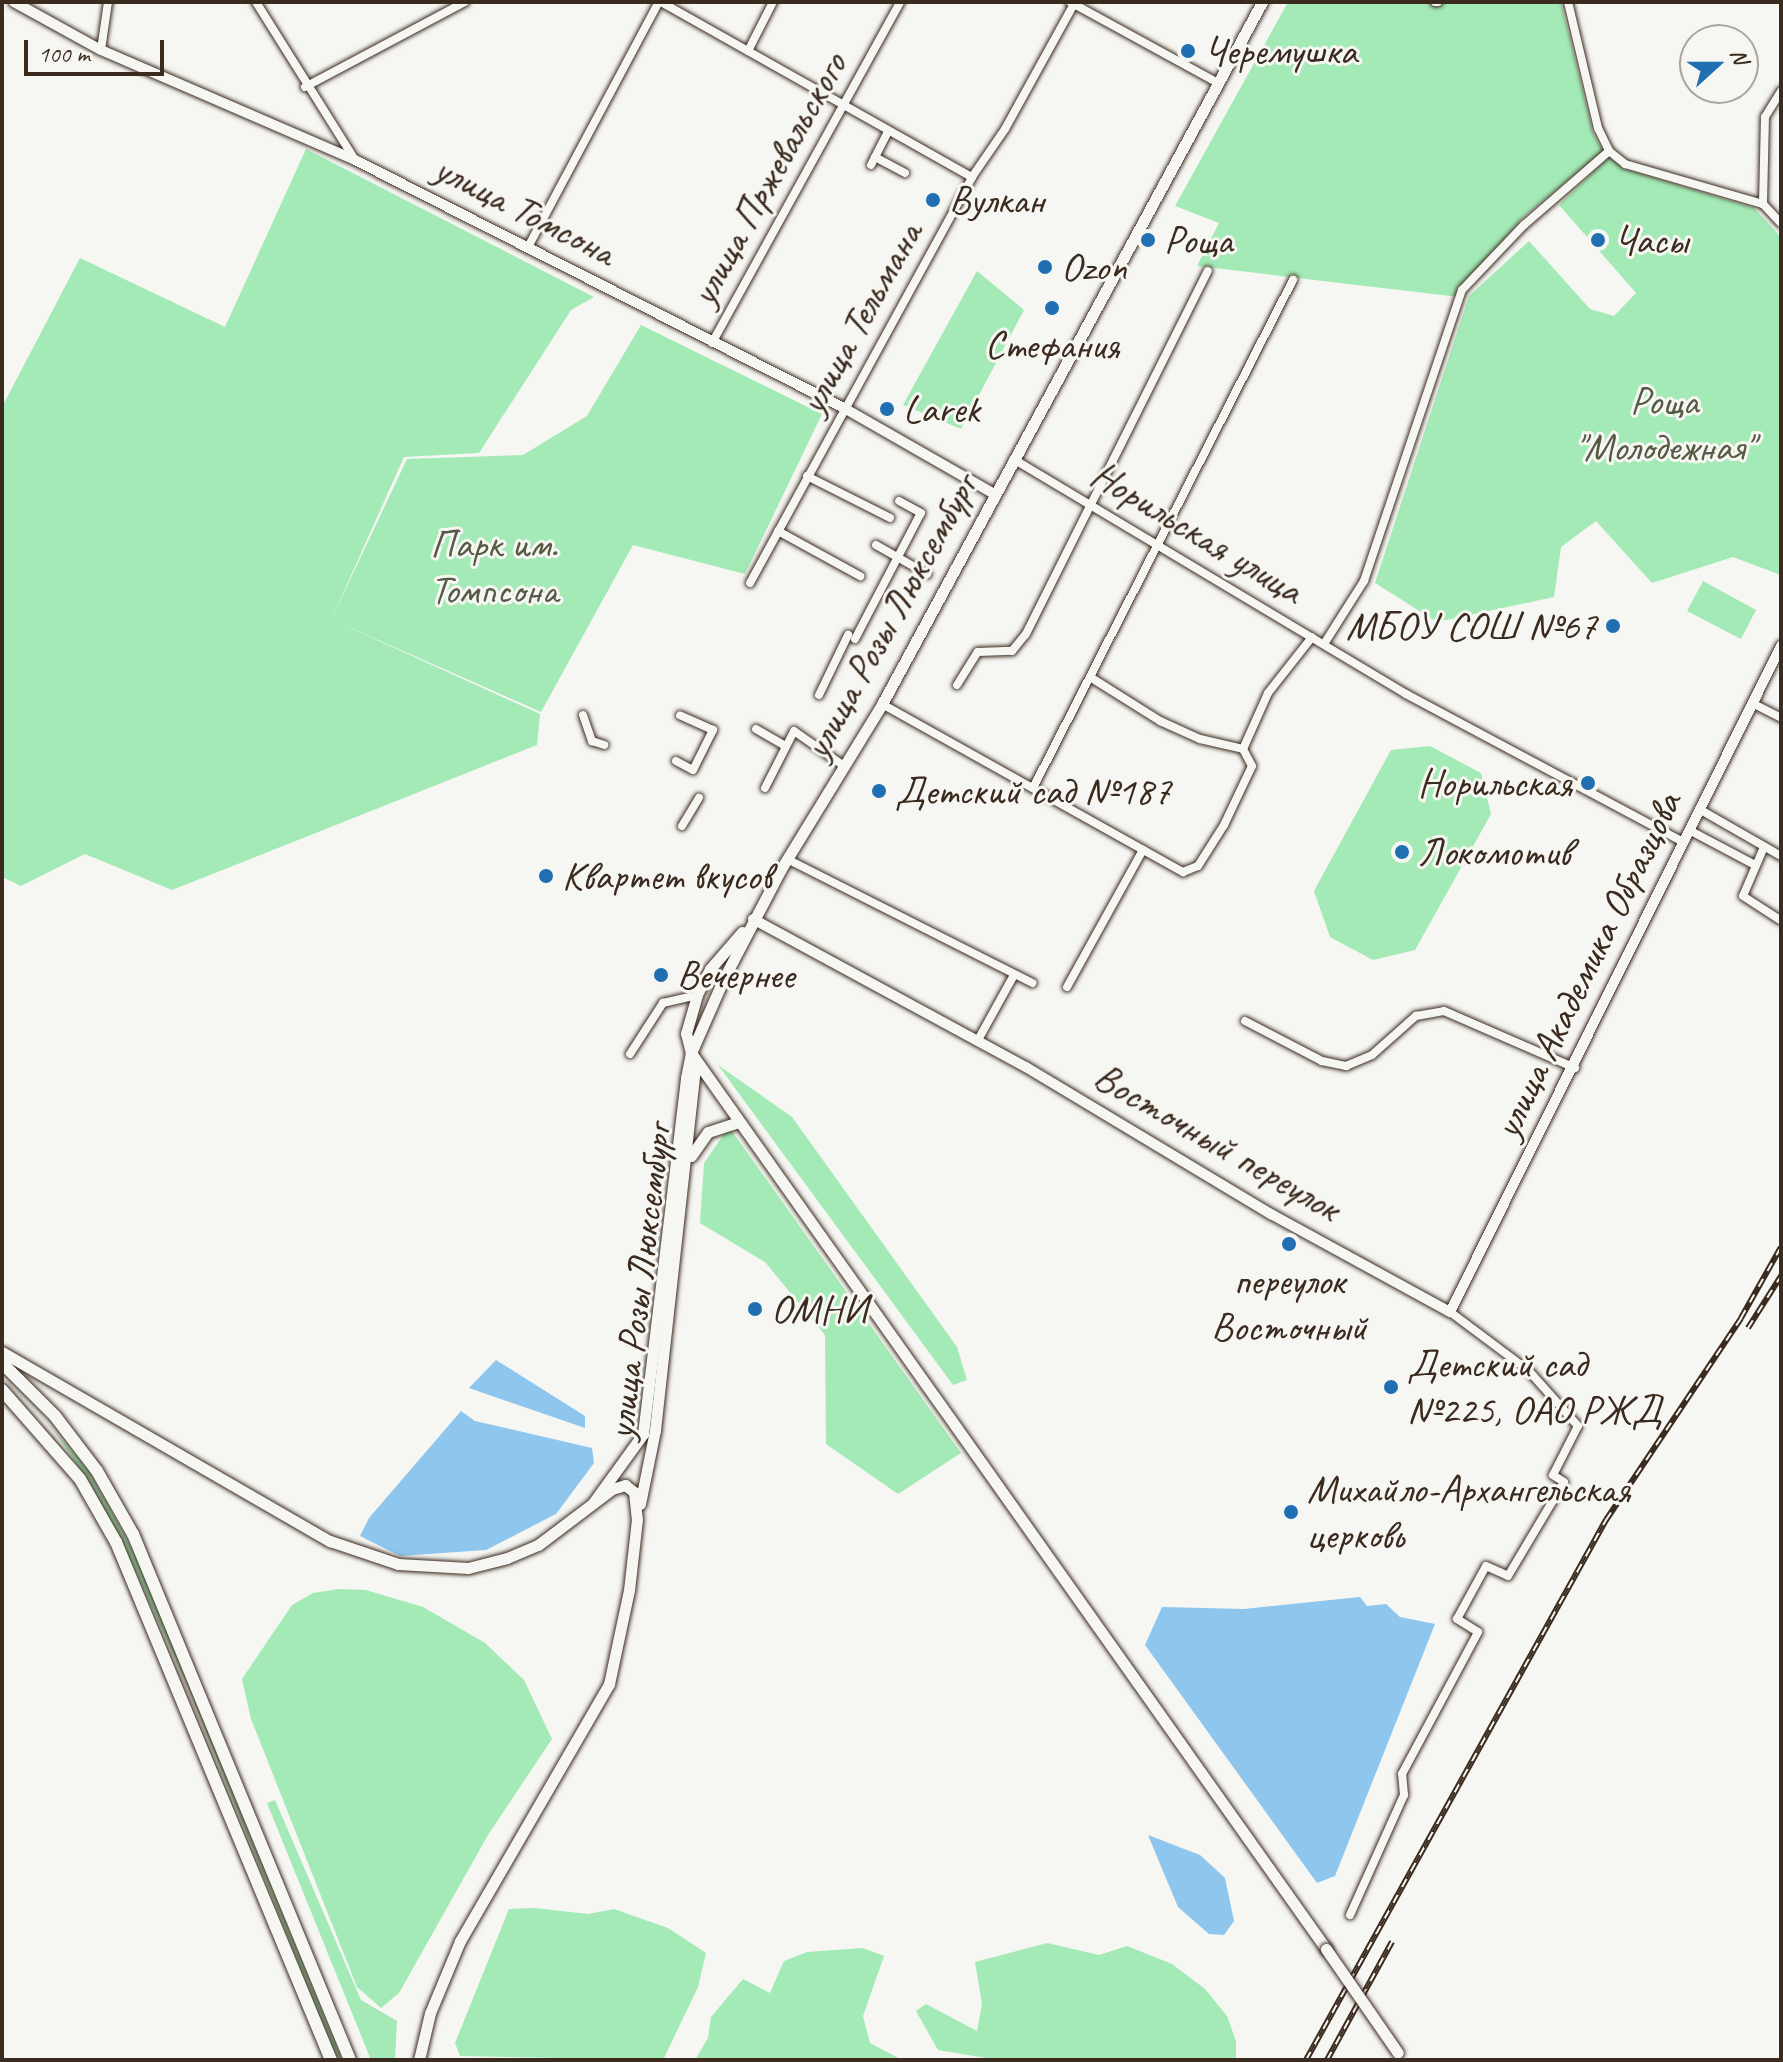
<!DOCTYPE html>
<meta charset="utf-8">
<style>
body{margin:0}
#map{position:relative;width:1783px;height:2062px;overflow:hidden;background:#f6f6f2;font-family:Caveat,sans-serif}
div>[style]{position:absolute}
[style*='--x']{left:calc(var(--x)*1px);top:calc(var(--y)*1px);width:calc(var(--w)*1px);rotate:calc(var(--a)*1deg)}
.green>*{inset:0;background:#a3eab6}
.water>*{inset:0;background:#8ec6ed}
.roads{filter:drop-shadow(0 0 2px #3b2a1e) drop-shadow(0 0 2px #3b2a1e)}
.minor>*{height:8px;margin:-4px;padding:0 4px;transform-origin:4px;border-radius:4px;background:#f6f6f2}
.tertiary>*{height:10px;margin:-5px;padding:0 5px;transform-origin:5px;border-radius:5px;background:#f6f6f2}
.secondary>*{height:11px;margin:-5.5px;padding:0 5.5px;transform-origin:5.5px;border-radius:5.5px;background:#f6f6f2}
.primary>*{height:12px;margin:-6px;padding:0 6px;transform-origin:6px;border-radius:6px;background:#f6f6f2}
.rail>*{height:6px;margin-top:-3px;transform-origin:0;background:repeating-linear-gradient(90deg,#f6f6f2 0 9px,#3b2a1e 0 18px);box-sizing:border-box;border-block:2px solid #3b2a1e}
.bridges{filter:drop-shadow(0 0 2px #3b2a1e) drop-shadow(0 0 2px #3b2a1e)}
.secondary-bridge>*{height:11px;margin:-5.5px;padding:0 5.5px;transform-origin:5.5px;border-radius:5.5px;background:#f6f6f2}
.dots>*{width:22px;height:22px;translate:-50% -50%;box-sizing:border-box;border:4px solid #f6f6f2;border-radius:50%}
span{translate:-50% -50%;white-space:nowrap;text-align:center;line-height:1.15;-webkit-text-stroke:6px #f6f6f2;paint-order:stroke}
.poi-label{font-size:40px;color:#3b2a1e}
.left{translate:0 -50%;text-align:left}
.right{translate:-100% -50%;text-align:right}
.street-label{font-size:40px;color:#3b2a1e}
.park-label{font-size:40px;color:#555a44}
.frame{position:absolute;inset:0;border:4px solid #3b2a1e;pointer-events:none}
.north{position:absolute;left:1679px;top:24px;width:80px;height:80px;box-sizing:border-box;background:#f6f6f2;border:2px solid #aba49d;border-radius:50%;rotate:69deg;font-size:22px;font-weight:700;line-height:32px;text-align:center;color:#3b2a1e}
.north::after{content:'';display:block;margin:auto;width:28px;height:36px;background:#1f6fb2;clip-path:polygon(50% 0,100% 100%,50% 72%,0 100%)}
.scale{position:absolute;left:24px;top:40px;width:140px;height:36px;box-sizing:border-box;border:4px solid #3b2a1e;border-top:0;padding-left:10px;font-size:24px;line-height:28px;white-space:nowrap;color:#3b2a1e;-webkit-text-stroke:6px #f6f6f2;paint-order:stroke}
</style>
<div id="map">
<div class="green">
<div style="clip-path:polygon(1288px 2px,1561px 2px,1593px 133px,1603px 151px,1522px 218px,1459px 297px,1197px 266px,1219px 223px,1175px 206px)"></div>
<div style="clip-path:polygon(306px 149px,594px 297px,571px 310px,479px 453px,404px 457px,331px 620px,407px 459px,523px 455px,587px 416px,641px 325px,822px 414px,745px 574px,633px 545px,541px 712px,333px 620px,540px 714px,537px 745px,172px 890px,85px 854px,21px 886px,2px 877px,2px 407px,80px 258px,225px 327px)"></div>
<div style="clip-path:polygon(1610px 156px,1624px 169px,1754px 208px,1781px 237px,1781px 575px,1733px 557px,1652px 583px,1596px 521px,1561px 547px,1554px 597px,1437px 622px,1375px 583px,1469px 296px,1529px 241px,1590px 309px,1614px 316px,1636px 293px,1559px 205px)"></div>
<div style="clip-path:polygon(977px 271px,1024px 310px,961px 429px,903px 405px)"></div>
<div style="clip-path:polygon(1703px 581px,1756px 610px,1741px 639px,1687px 611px)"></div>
<div style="clip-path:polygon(1430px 746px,1481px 773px,1491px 814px,1415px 950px,1373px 960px,1330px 937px,1314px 891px,1391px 750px)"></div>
<div style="clip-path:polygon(718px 1065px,792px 1117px,957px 1347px,967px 1380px,953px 1385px)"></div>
<div style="clip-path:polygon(729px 1127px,961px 1453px,898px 1494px,826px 1444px,825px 1335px,765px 1262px,700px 1223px,704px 1163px)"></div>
<div style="clip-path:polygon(2px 1373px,87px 1468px,134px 1552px,342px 2060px,337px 2060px,188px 1687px,136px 1572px,93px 1488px,57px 1435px)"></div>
<div style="clip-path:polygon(339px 1589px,366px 1590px,423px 1607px,485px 1643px,524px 1680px,552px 1739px,488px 1835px,399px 1993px,381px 2008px,357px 1987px,251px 1719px,242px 1679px,292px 1605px,313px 1593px)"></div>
<div style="clip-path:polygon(275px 1800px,361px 2000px,397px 2021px,395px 2060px,371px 2060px,267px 1803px)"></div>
<div style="clip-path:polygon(535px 1908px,588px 1914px,614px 1909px,668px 1928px,706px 1953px,698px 1987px,663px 2060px,460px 2056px,455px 2043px,509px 1909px)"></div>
<div style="clip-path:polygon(1047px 1943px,1099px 1955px,1127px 1946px,1172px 1964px,1205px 1989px,1227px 2016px,1236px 2041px,1236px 2060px,998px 2060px,938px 2050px,916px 2011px,926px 2004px,977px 2031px,982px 2004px,975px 1962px)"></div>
<div style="clip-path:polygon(863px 1948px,884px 1956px,863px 2016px,870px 2043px,902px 2060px,695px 2060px,708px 2038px,711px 2017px,743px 1979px,770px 1993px,784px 1961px,807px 1952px)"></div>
</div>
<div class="water">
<div style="clip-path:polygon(496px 1360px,585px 1416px,585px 1428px,469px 1388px)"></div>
<div style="clip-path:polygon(461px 1411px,475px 1421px,592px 1448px,594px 1463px,556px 1514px,486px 1550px,400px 1556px,360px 1536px,369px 1518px)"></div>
<div style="clip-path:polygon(1360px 1597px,1367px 1606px,1386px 1604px,1400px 1617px,1435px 1624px,1335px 1876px,1317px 1883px,1145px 1645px,1162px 1607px,1244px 1609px)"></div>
<div style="clip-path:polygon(1148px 1835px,1200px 1855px,1225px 1878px,1234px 1921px,1224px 1935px,1209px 1934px,1178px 1907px)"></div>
</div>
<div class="roads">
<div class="minor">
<div style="--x:256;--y:2;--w:186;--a:57.9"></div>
<div style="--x:661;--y:2;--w:357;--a:29.4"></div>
<div style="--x:1070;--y:2;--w:169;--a:28.7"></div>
<div style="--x:1435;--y:2;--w:3;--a:0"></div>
<div style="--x:1568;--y:2;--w:130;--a:76.6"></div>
<div style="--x:1598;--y:128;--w:25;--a:64"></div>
<div style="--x:1609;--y:151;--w:21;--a:39"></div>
<div style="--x:1625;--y:164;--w:144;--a:16.2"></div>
<div style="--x:1763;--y:204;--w:87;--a:-88.7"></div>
<div style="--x:1765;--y:117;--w:31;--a:-58"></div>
<div style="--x:101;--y:50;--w:49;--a:-81.7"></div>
<div style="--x:748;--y:51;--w:55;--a:-63"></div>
<div style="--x:305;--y:87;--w:181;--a:-28"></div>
<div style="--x:875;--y:157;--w:34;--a:28"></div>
<div style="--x:871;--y:165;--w:38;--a:-63"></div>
<div style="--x:1763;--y:204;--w:26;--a:47"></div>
<div style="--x:528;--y:247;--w:278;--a:-61.9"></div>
<div style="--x:712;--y:343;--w:389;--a:-61.1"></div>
<div style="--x:1015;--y:460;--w:456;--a:30.9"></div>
<div style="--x:1406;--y:694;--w:314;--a:28.1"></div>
<div style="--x:807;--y:476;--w:93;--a:26.8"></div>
<div style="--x:778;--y:531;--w:94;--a:28.8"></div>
<div style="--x:876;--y:545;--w:59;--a:29.6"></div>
<div style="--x:750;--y:583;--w:463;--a:-61.3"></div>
<div style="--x:972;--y:177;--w:58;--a:-55.5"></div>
<div style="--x:1005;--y:129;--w:145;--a:-61.1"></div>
<div style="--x:855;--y:639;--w:142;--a:-62.4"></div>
<div style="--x:921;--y:513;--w:25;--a:-151"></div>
<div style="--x:1324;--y:644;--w:75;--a:-57.6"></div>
<div style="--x:1364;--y:581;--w:307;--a:-71.4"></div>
<div style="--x:1462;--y:290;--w:90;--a:-46.4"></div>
<div style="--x:1524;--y:225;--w:113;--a:-41"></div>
<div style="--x:1090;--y:677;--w:83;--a:32.2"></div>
<div style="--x:1160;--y:721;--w:44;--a:24.2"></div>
<div style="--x:1200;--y:739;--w:44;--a:13.1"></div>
<div style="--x:1243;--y:749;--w:61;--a:-65.9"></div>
<div style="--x:1268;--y:693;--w:71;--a:-51.8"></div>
<div style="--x:957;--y:685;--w:39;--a:-58"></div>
<div style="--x:978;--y:652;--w:34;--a:-2"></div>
<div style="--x:1012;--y:651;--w:22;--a:-51"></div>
<div style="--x:1026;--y:634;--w:406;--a:-63.4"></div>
<div style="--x:819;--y:695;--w:67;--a:-64.2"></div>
<div style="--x:1752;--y:703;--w:33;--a:27"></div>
<div style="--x:882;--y:704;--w:345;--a:29.2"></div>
<div style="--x:1183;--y:872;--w:16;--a:-22"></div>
<div style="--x:1198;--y:866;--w:49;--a:-57.6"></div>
<div style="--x:1224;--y:825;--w:65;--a:-64.6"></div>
<div style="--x:1252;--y:766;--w:19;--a:-118"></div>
<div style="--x:583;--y:715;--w:28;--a:71"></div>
<div style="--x:592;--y:741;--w:13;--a:18"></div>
<div style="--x:756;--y:729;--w:34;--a:30"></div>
<div style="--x:676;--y:761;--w:19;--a:28"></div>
<div style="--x:693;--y:770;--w:45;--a:-63.4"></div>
<div style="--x:713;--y:730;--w:36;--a:-156"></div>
<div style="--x:765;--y:788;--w:64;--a:-63"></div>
<div style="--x:794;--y:731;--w:61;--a:35"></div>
<div style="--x:1033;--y:788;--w:571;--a:-62.9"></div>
<div style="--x:1699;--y:809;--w:95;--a:29.8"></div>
<div style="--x:682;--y:826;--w:33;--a:-59"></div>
<div style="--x:1689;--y:830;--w:75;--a:27.9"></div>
<div style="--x:1764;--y:847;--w:53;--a:113.2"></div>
<div style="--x:1743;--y:896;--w:44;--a:33"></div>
<div style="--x:787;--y:859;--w:275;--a:26.8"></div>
<div style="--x:1067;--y:987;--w:157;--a:-61"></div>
<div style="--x:1245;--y:1021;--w:87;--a:27.5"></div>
<div style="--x:1322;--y:1061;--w:25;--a:12"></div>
<div style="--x:1346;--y:1066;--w:28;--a:-23"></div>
<div style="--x:1372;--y:1055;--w:59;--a:-41.6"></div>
<div style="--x:1416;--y:1016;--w:28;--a:-10"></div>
<div style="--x:1444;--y:1011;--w:143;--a:23.5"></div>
<div style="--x:978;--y:1040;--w:74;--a:-61"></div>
<div style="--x:630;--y:1054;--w:61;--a:-57.1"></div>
<div style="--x:663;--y:1003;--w:35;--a:-13"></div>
<div style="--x:1350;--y:1915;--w:132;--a:-65.8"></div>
<div style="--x:1404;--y:1795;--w:21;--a:-95"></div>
<div style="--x:1402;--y:1774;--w:161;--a:-61.8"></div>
<div style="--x:1478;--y:1632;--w:25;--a:-148"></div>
<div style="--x:1457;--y:1619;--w:60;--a:-61.3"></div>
<div style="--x:1486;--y:1566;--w:24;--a:24"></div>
<div style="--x:1508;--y:1576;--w:109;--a:-59.2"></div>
<div style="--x:1564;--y:1482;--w:13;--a:-148"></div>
<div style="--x:1553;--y:1475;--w:55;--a:-63"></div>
<div style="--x:1578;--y:1426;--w:74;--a:-131.7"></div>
<div style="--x:1529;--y:1371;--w:99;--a:-143.2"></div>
</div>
<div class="tertiary">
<div style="--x:14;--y:2;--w:99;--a:28.9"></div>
<div style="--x:101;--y:50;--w:277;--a:23.4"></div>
<div style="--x:355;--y:160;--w:548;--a:26.89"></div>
<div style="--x:844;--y:408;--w:175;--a:29.8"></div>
<div style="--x:753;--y:919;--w:311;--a:28.5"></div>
<div style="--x:1026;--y:1067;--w:286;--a:31"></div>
<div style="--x:1271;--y:1214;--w:204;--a:28.7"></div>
<div style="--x:1450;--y:1312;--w:744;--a:-63.57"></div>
</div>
<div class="secondary">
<div style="--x:742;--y:932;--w:49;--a:130.9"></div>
<div style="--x:710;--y:969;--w:29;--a:117"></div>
<div style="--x:697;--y:995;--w:40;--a:106"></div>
<div style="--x:686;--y:1033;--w:21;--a:76"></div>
<div style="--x:691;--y:1053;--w:1098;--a:54.67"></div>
<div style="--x:691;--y:1156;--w:29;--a:-55"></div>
<div style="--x:708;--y:1132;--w:33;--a:-18"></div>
<div style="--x:2;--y:1352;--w:379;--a:30"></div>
<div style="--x:330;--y:1541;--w:72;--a:18.7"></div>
<div style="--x:398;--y:1564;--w:70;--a:3.3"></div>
<div style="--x:468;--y:1568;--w:40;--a:-14.4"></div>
<div style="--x:507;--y:1558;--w:34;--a:-23"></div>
<div style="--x:538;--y:1545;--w:93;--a:-37.1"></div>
<div style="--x:612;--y:1489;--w:14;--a:-17"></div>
<div style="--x:625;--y:1485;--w:11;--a:38"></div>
<div style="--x:634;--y:1492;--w:27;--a:84"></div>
<div style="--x:637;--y:1519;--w:71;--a:96.4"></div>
<div style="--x:629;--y:1590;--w:96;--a:102"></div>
<div style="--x:609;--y:1684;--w:297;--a:120.1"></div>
<div style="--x:460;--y:1941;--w:78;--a:112.6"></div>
<div style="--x:430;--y:2013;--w:48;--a:103.2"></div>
<div style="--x:593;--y:1503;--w:85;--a:-54.1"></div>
<div style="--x:643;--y:1434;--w:359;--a:-83.1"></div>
<div style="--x:686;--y:1078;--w:25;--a:-79"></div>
<div style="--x:691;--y:1053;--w:82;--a:-66.3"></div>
<div style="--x:724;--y:978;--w:123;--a:-62.4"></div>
<div style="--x:781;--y:869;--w:193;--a:-58.5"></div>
<div style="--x:882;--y:704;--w:798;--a:-61.57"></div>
<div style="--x:640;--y:1504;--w:76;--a:-78.5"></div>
<div style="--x:655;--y:1430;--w:367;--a:-83.7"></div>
</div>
<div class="primary">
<div style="--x:2;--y:1363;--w:75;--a:45"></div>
<div style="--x:55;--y:1416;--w:69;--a:52.6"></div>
<div style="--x:97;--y:1471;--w:73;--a:60.3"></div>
<div style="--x:133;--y:1534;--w:569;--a:67.58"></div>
<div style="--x:2;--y:1390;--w:118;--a:48.8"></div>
<div style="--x:80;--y:1479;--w:73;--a:60.3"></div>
<div style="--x:116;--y:1542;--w:561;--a:67.46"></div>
</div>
</div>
<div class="rail">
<div style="--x:1748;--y:1328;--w:62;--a:-57.6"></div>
<div style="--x:1306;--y:2060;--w:618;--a:-60.95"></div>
<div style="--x:1606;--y:1520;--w:243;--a:-56.2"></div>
<div style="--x:1741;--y:1318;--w:81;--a:-60.6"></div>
<div style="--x:1327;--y:2060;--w:135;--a:-61.2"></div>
</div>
<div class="bridges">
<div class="secondary-bridge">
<div style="--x:1326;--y:1949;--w:126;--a:55.3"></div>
</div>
</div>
<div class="dots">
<div style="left:1188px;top:51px;background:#1f6fb2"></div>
<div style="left:933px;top:200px;background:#1f6fb2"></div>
<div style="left:1148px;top:240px;background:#1f6fb2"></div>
<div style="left:1598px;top:240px;background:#1f6fb2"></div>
<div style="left:1045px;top:267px;background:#1f6fb2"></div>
<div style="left:1052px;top:308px;background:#1f6fb2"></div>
<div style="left:887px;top:409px;background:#1f6fb2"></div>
<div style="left:1613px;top:626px;background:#1f6fb2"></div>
<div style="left:1588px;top:783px;background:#1f6fb2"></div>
<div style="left:879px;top:791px;background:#1f6fb2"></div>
<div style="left:1402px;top:852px;background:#1f6fb2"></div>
<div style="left:546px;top:876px;background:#1f6fb2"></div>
<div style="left:661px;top:975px;background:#1f6fb2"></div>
<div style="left:1289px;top:1244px;background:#1f6fb2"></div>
<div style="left:755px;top:1309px;background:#1f6fb2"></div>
<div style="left:1391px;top:1387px;background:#1f6fb2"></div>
<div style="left:1291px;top:1512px;background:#1f6fb2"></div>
</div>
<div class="poi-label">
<span class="left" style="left:1204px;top:51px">Черемушка</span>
<span class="left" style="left:949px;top:200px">Вулкан</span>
<span class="left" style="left:1164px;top:240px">Роща</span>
<span class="left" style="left:1614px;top:240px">Часы</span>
<span class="left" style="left:1061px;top:267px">Ozon</span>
<span style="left:1052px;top:345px">Стефания</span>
<span class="left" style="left:903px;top:409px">Larek</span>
<span class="right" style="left:1597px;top:626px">МБОУ СОШ №67</span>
<span class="right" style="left:1572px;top:783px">Норильская</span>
<span class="left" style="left:895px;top:791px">Детский сад №187</span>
<span class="left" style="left:1418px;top:852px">Локомотив</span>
<span class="left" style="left:562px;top:876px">Квартет вкусов</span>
<span class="left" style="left:677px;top:975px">Вечернее</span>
<span style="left:1289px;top:1304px">переулок<br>Восточный</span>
<span class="left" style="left:771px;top:1309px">ОМНИ</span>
<span class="left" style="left:1407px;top:1387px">Детский сад<br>№225, ОАО РЖД</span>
<span class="left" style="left:1307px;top:1512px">Михайло-Архангельская<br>церковь</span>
</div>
<div class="street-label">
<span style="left:768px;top:179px;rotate:-61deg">улица Пржевальского</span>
<span style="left:525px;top:210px;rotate:27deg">улица Томсона</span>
<span style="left:860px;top:318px;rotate:-61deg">улица Тельмана</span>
<span style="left:1197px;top:532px;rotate:31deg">Норильская улица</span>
<span style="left:890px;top:617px;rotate:-61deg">улица Розы Люксембург</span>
<span style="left:1587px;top:965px;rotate:-64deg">улица Академика Образцова</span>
<span style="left:1217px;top:1142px;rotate:30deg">Восточный переулок</span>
<span style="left:639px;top:1282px;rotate:-83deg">улица Розы Люксембург</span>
</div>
<div class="park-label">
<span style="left:1664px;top:424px">Роща<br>"Молодежная"</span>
<span style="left:494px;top:567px">Парк им.<br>Томпсона</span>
</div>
<div class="frame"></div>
<div class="north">N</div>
<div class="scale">100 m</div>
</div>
